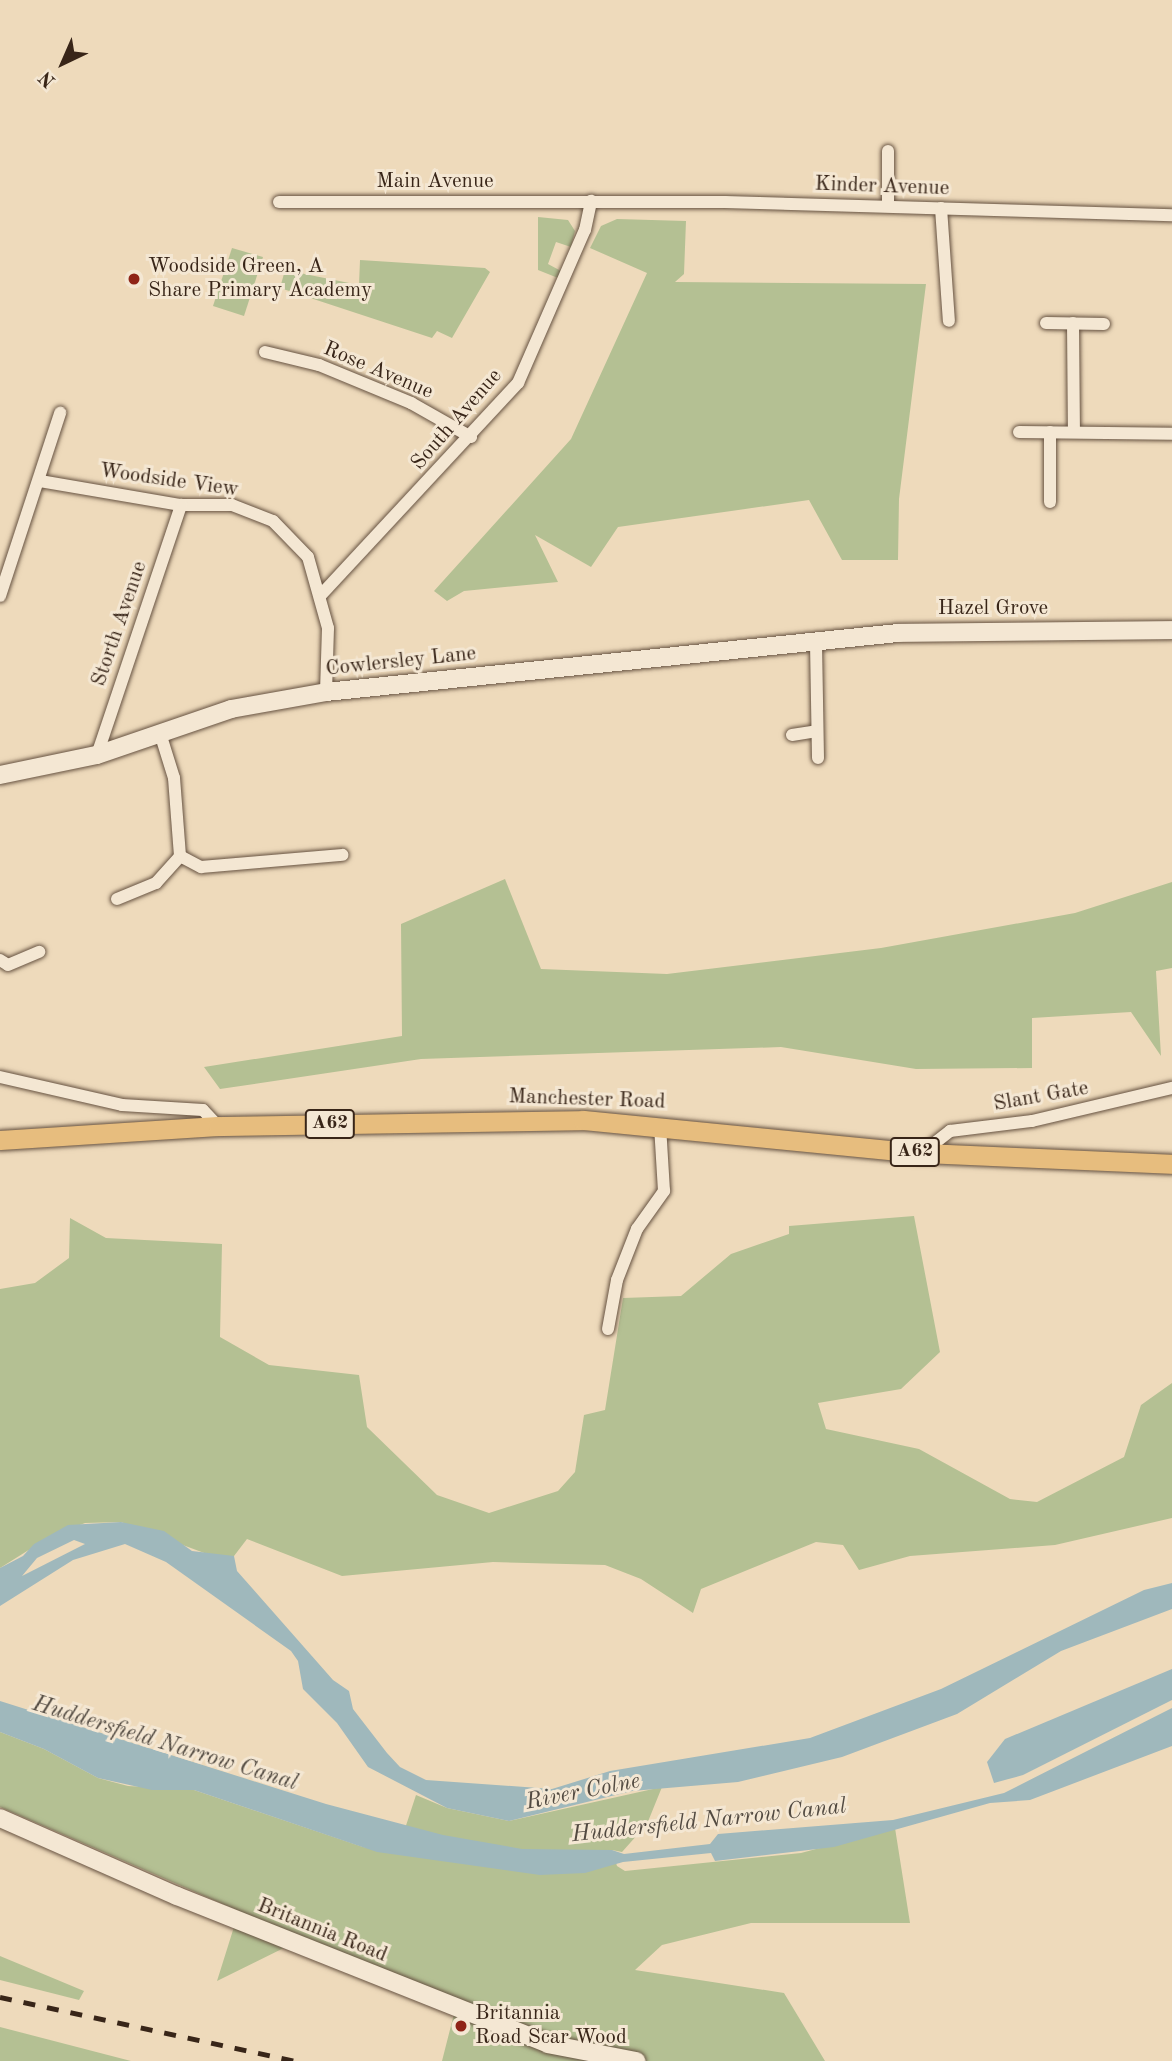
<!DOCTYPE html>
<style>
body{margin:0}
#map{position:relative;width:1172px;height:2061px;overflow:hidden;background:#eedabb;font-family:"Old Standard TT",serif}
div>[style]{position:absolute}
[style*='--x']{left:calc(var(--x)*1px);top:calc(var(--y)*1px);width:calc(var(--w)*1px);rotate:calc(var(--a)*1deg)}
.green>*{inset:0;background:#b4c093}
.water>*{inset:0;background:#9fb8bc}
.roads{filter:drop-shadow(0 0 2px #665241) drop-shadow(0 0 2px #665241)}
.street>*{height:12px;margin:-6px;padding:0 6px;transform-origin:6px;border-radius:6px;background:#f4e7d3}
.secondary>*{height:18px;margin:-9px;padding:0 9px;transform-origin:9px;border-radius:9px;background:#f4e7d3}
.primary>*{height:19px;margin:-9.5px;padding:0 9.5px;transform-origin:9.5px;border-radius:9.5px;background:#e7bd7e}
.rail>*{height:5px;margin-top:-2.5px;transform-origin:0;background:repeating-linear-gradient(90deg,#382518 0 12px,transparent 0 24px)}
.dots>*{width:19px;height:19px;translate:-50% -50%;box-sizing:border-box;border:4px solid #f4e7d3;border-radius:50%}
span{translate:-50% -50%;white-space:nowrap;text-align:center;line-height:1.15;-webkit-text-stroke:6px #f4e7d3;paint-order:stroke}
.shield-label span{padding:2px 5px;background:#f4e7d3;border:2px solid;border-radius:5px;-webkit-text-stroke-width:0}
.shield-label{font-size:19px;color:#382518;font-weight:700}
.street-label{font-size:21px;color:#382518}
.poi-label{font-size:21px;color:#382518}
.left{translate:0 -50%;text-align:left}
.water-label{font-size:23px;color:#524a41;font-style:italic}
.north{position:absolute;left:28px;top:28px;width:70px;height:70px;-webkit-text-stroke:5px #f4e7d3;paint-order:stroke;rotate:224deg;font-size:19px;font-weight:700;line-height:28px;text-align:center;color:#382518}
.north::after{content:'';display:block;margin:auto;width:24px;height:32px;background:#382518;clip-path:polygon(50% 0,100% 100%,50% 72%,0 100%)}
</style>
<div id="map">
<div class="green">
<div style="clip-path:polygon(538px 217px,568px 220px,575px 231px,571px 247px,556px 242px,548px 264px,561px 271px,558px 278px,538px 270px)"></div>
<div style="clip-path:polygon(617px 219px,686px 221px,684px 274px,675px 282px,926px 284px,899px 499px,898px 560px,842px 560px,809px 500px,618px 527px,591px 567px,535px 535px,558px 582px,464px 591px,447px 601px,434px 591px,571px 439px,647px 273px,590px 248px,601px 226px)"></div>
<div style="clip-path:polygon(232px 248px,263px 257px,244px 316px,213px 306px)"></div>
<div style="clip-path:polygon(360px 260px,485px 268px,490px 272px,452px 338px,437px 331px,432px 338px,280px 288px,285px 270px,359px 285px)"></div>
<div style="clip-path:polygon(505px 879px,541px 969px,667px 974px,881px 948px,1075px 913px,1172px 882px,1172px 968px,1156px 971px,1161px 1056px,1131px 1012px,1032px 1018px,1032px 1068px,916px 1069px,781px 1047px,421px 1059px,220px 1089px,204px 1067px,402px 1036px,401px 924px)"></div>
<div style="clip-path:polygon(914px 1216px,940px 1352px,901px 1389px,818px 1403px,826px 1429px,919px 1449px,1010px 1499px,1037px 1502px,1124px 1457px,1141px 1405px,1172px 1383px,1172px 1518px,1055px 1545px,910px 1556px,859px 1570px,843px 1545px,816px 1542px,701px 1589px,693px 1613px,641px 1579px,605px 1565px,493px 1562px,342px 1576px,247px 1539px,234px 1556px,215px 1557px,121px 1522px,85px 1523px,51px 1536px,0 1568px,0 1289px,35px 1283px,69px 1258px,70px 1218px,106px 1238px,222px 1244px,220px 1337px,269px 1365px,359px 1375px,367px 1427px,437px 1495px,489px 1513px,558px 1491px,575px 1472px,584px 1415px,605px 1410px,623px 1298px,681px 1296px,731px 1254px,789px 1234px,789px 1226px)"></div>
<div style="clip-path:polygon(0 1732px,44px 1749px,98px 1778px,128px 1786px,194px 1790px,363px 1847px,397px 1853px,416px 1795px,447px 1808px,509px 1821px,662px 1787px,647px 1824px,622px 1852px,612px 1850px,617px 1866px,625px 1871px,801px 1853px,895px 1828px,910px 1923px,751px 1923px,662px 1945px,635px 1970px,784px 1993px,825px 2061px,442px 2061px,457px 2002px,302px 1939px,217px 1981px,239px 1911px,0 1807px)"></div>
<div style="clip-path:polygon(0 1956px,84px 1991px,79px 2000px,0 1980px)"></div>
<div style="clip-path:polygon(0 2027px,131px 2061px,0 2061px)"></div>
</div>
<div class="water">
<div style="clip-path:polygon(evenodd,121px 1522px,164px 1531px,192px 1551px,234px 1556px,237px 1571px,333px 1680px,349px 1691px,353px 1709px,387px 1753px,400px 1767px,426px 1780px,552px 1789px,610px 1771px,810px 1738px,941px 1689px,1144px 1590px,1172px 1583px,1172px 1609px,1061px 1651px,957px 1714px,842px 1757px,738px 1782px,632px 1791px,509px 1821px,447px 1808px,368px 1767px,337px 1723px,303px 1689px,298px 1661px,291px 1651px,166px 1562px,125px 1544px,73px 1560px,0 1606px,0 1568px,23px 1556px,34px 1544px,68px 1525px,121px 1522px,74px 1540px,85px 1544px,22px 1576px,37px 1558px,74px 1540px)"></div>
<div style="clip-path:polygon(1172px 1669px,1172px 1700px,1023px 1775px,994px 1783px,987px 1762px,1005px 1739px)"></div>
<div style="clip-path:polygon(0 1701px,326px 1804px,443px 1835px,522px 1849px,612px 1850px,624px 1854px,710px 1844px,718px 1834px,893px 1820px,1004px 1793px,1172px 1708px,1172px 1746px,1030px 1800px,990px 1803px,834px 1847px,715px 1861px,711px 1853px,623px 1862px,585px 1873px,540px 1875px,377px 1852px,194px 1790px,152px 1790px,98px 1778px,44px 1749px,0 1732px)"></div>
</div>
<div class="roads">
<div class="street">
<div style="--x:279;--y:202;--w:446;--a:0"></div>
<div style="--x:725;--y:202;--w:447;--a:1.7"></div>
<div style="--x:888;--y:206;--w:55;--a:-90"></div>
<div style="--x:941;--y:208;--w:113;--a:86"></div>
<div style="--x:1046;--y:323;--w:58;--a:1"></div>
<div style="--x:1073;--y:323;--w:109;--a:89.5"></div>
<div style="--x:265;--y:352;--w:56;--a:13.5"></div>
<div style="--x:319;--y:365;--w:100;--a:22.4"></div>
<div style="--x:411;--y:403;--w:69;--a:29.5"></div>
<div style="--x:1019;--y:432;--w:153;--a:0.7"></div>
<div style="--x:40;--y:481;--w:143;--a:9.7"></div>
<div style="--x:181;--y:505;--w:51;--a:0"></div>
<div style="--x:232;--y:505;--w:44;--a:21.3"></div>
<div style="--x:273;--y:521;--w:50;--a:45.8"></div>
<div style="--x:308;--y:557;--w:74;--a:74.3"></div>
<div style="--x:328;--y:628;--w:64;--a:91.8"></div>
<div style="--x:1050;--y:502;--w:70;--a:-90"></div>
<div style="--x:0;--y:596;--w:193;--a:-71.8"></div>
<div style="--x:320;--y:596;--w:291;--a:-47.1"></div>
<div style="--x:518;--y:383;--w:167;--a:-66.4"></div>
<div style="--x:585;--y:230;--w:30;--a:-78"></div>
<div style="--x:816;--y:643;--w:115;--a:89"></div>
<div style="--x:160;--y:733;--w:47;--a:72.7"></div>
<div style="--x:174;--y:778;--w:78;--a:85.6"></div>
<div style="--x:180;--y:856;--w:24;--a:28"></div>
<div style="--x:201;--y:867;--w:142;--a:-4.9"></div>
<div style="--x:792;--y:735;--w:25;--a:-9"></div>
<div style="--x:97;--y:755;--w:264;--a:-71.4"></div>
<div style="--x:117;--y:899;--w:42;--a:-22.3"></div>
<div style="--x:156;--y:883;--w:36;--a:-48"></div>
<div style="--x:0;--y:960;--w:9;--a:32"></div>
<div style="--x:8;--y:965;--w:34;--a:-23"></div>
<div style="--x:0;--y:1077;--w:125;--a:12.9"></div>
<div style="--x:122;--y:1105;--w:81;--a:3.5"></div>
<div style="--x:203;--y:1110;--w:22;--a:47"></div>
<div style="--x:922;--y:1153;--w:36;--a:-38"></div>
<div style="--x:950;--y:1131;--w:83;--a:-7"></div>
<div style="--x:1032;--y:1121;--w:144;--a:-13.3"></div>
<div style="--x:608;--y:1329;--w:50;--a:-79.6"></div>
<div style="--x:617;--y:1280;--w:55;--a:-68.6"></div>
<div style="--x:637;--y:1229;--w:47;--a:-54.6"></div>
<div style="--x:664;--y:1191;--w:66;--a:-93.5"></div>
</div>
<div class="secondary">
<div style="--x:0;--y:775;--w:99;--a:-11.7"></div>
<div style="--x:97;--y:755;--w:142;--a:-18.9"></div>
<div style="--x:231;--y:709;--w:97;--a:-10.1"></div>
<div style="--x:326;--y:692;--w:575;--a:-5.89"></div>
<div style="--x:898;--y:633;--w:274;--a:-0.6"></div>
<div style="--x:0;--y:1818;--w:193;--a:23.8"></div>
<div style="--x:177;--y:1896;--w:399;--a:21.7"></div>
<div style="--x:548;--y:2044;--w:90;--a:10.9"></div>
</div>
<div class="primary">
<div style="--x:0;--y:1140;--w:218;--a:-3.7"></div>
<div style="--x:218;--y:1126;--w:365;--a:-0.9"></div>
<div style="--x:583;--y:1120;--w:341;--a:5.6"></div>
<div style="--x:922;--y:1153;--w:250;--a:2.5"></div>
</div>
</div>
<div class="rail">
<div style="--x:0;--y:1997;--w:302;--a:12.2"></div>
</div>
<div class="dots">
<div style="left:134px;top:279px;background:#8f2418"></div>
<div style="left:461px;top:2026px;background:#8f2418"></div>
</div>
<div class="shield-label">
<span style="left:330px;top:1124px">A62</span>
<span style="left:915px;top:1152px">A62</span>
</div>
<div class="street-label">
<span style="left:435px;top:182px">Main Avenue</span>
<span style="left:882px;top:187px;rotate:2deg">Kinder Avenue</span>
<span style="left:378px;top:371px;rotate:23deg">Rose Avenue</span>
<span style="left:457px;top:420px;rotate:-49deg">South Avenue</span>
<span style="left:169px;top:481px;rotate:8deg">Woodside View</span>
<span style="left:993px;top:609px">Hazel Grove</span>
<span style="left:120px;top:624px;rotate:-71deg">Storth Avenue</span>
<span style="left:401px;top:662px;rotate:-6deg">Cowlersley Lane</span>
<span style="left:1041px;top:1097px;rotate:-10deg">Slant Gate</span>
<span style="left:587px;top:1100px;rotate:2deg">Manchester Road</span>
<span style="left:322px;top:1931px;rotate:22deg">Britannia Road</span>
</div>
<div class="poi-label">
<span class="left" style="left:148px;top:279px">Woodside Green, A<br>Share Primary Academy</span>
<span class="left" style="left:475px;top:2026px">Britannia<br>Road Scar Wood</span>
</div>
<div class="water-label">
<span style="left:165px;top:1744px;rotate:17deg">Huddersfield Narrow Canal</span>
<span style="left:583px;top:1792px;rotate:-11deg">River Colne</span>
<span style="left:709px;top:1821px;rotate:-6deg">Huddersfield Narrow Canal</span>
</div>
<div class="north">N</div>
</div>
